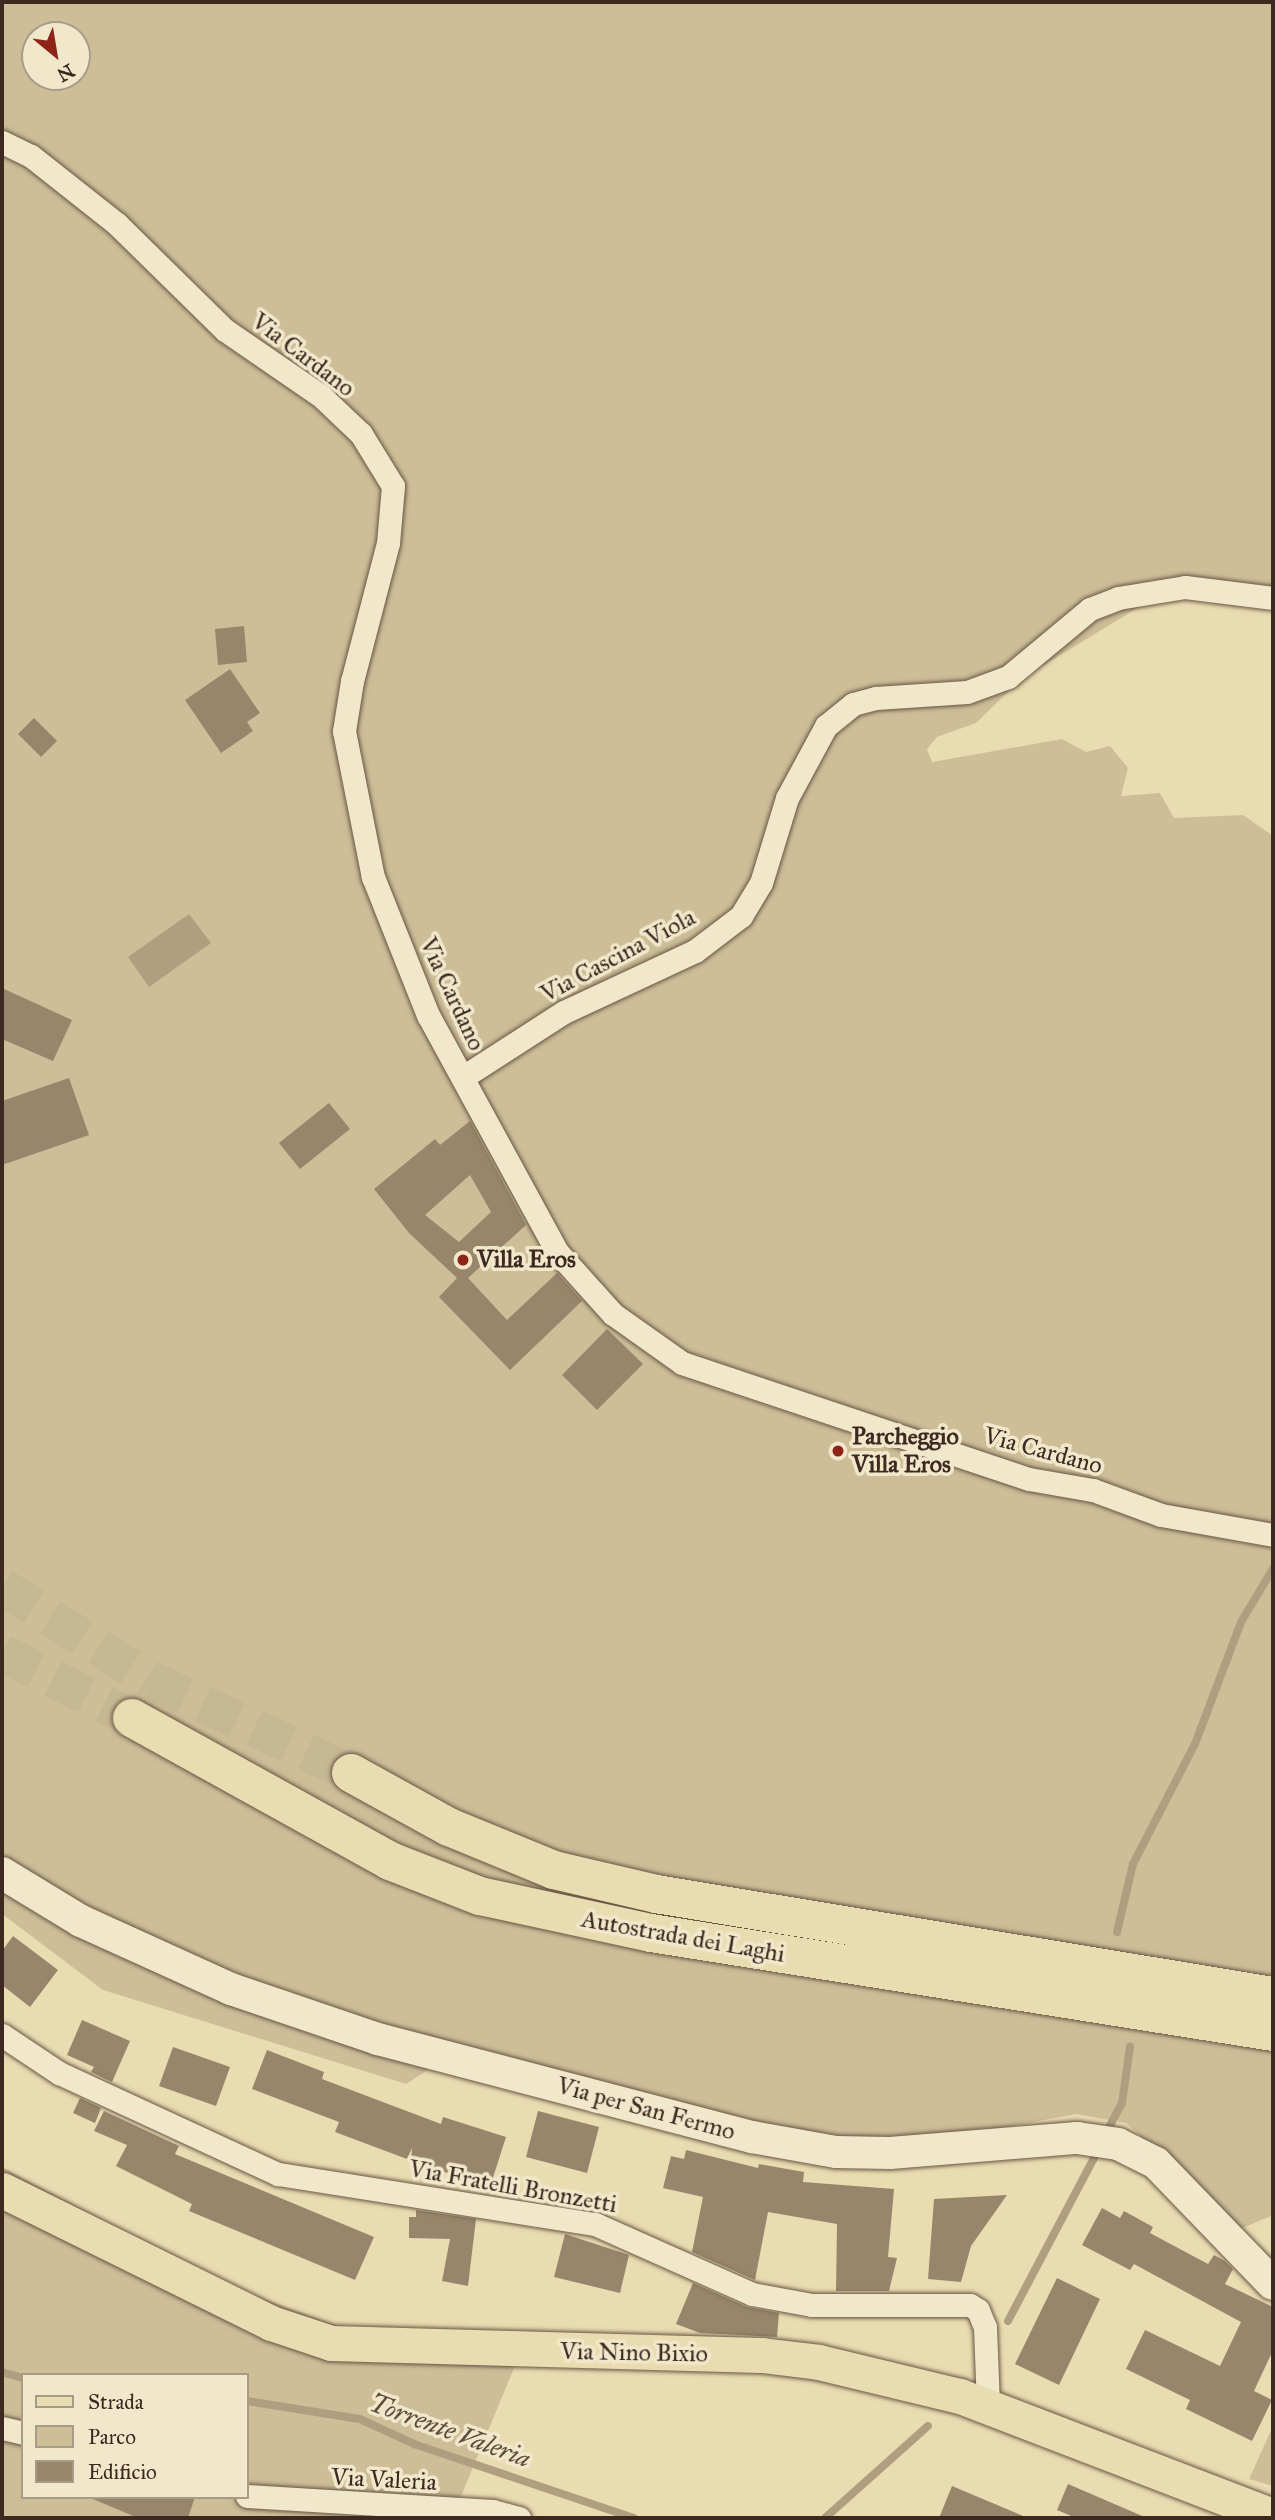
<!DOCTYPE html>
<style>
body{margin:0}
#map{position:relative;width:1275px;height:2520px;overflow:hidden;background:#eadcb1;font-family:"IM FELL Great Primer",serif}
div>[style]{position:absolute}
[style*='--x']{left:calc(var(--x)*1px);top:calc(var(--y)*1px);width:calc(var(--w)*1px);rotate:calc(var(--a)*1deg)}
.green>*{inset:0;background:#cdbe98}
.water>*{inset:0;background:#af9f80}
.stream>*{height:8px;margin:-4px;padding:0 4px;transform-origin:4px;border-radius:4px;background:#af9f80}
.building>*{inset:0;background:#97866b}
.motorway-tunnel>*{height:38px;margin-top:-19px;transform-origin:0;background:repeating-linear-gradient(90deg,#c7b894 0 38px,transparent 0 57px)}
.roads{filter:drop-shadow(0 0 2px #685644) drop-shadow(0 0 2px #685644)}
.minor>*{height:23px;margin:-11.5px;padding:0 11.5px;transform-origin:11.5px;border-radius:11.5px;background:#f1e8cc}
.secondary>*{height:32px;margin:-16px;padding:0 16px;transform-origin:16px;border-radius:16px;background:#f1e8cc}
.primary>*{height:35px;margin:-17.5px;padding:0 17.5px;transform-origin:17.5px;border-radius:17.5px;background:#eadcb1}
.motorway>*{height:38px;margin:-19px;padding:0 19px;transform-origin:19px;border-radius:19px;background:#eadcb1}
.dots>*{width:19px;height:19px;translate:-50% -50%;box-sizing:border-box;border:4px solid #f1e8cc;border-radius:50%}
span{translate:-50% -50%;white-space:nowrap;text-align:center;line-height:1.15;-webkit-text-stroke:7px #f1e8cc;paint-order:stroke}
.street-label{font-size:24px;color:#3d2920}
.poi-label{font-size:24px;color:#3d2920;font-weight:700}
.left{translate:0 -50%;text-align:left}
.water-label{font-size:26px;color:#5f4c3d;font-style:italic}
.frame{position:absolute;inset:0;border:4px solid #3d2920;pointer-events:none}
.legend{position:absolute;left:21px;top:2373px;width:228px;height:126px;box-sizing:border-box;background:#f1e8cc;border:2px solid #a99c87;margin:0;padding:9px 12px;list-style:none;font-size:21px;color:#3d2920}
.legend li{display:flex;align-items:center;gap:14px;height:35px}
.legend b{width:35px;border:2px solid #a99c87}
.north{position:absolute;left:21px;top:21px;width:70px;height:70px;box-sizing:border-box;background:#f1e8cc;border:2px solid #a99c87;border-radius:50%;rotate:150deg;font-size:19px;font-weight:700;line-height:28px;text-align:center;color:#3d2920}
.north::after{content:'';display:block;margin:auto;width:24px;height:32px;background:#8f2418;clip-path:polygon(50% 0,100% 100%,50% 72%,0 100%)}
</style>
<div id="map">
<div class="green">
<div style="clip-path:polygon(evenodd,2px 2px,1273px 2px,1273px 608px,1197px 592px,1144px 604px,1021px 679px,976px 723px,937px 737px,927px 749px,932px 762px,1062px 739px,1086px 752px,1110px 746px,1128px 768px,1121px 796px,1160px 793px,1174px 818px,1243px 815px,1273px 836px,1273px 2215px,1231px 2233px,1196px 2184px,1126px 2123px,1076px 2114px,974px 2133px,821px 2144px,457px 2051px,406px 2084px,103px 1990px,2px 1914px,2px 2px,35px 35px,77px 35px,77px 77px,35px 77px,35px 35px)"></div>
<div style="clip-path:polygon(evenodd,2px 2167px,226px 2285px,346px 2329px,524px 2344px,452px 2518px,2px 2518px,2px 2167px,23px 2375px,247px 2375px,247px 2497px,23px 2497px,23px 2375px)"></div>
<div style="clip-path:polygon(1273px 2426px,1273px 2486px,1249px 2479px)"></div>
</div>
<div class="water">
<div style="clip-path:polygon(189px 914px,211px 943px,149px 987px,128px 957px)"></div>
</div>
<div class="stream">
<div style="--x:1117;--y:1932;--w:70;--a:-76.8"></div>
<div style="--x:1133;--y:1864;--w:135;--a:-62.7"></div>
<div style="--x:1195;--y:1744;--w:130;--a:-69.3"></div>
<div style="--x:1241;--y:1622;--w:62;--a:-58.9"></div>
<div style="--x:1106;--y:2133;--w:34;--a:-62"></div>
<div style="--x:1122;--y:2103;--w:57;--a:-81.9"></div>
<div style="--x:1008;--y:2321;--w:191;--a:-62.2"></div>
<div style="--x:2;--y:2372;--w:22;--a:16"></div>
<div style="--x:247;--y:2401;--w:114;--a:9.1"></div>
<div style="--x:360;--y:2419;--w:60;--a:24.8"></div>
<div style="--x:414;--y:2444;--w:232;--a:18.6"></div>
<div style="--x:825;--y:2518;--w:138;--a:-41.8"></div>
</div>
<div class="building">
<div style="clip-path:polygon(244px 626px,247px 662px,218px 665px,215px 629px)"></div>
<div style="clip-path:polygon(230px 669px,260px 713px,247px 722px,253px 731px,221px 753px,185px 700px)"></div>
<div style="clip-path:polygon(34px 718px,57px 741px,41px 757px,18px 734px)"></div>
<div style="clip-path:polygon(2px 988px,72px 1020px,53px 1061px,2px 1039px)"></div>
<div style="clip-path:polygon(69px 1078px,89px 1135px,2px 1165px,2px 1101px)"></div>
<div style="clip-path:polygon(329px 1103px,350px 1129px,300px 1169px,279px 1143px)"></div>
<div style="clip-path:polygon(evenodd,470px 1121px,526px 1225px,468px 1278px,507px 1320px,557px 1273px,582px 1301px,510px 1370px,439px 1297px,457px 1278px,409px 1233px,374px 1189px,435px 1139px,440px 1145px,470px 1121px,470px 1175px,491px 1212px,459px 1242px,425px 1215px,470px 1175px)"></div>
<div style="clip-path:polygon(607px 1329px,643px 1364px,597px 1410px,562px 1375px)"></div>
<div style="clip-path:polygon(13px 1936px,58px 1970px,30px 2007px,2px 1985px,2px 1951px)"></div>
<div style="clip-path:polygon(82px 2020px,130px 2041px,112px 2082px,91px 2072px,94px 2067px,67px 2055px)"></div>
<div style="clip-path:polygon(173px 2047px,230px 2067px,216px 2106px,159px 2086px)"></div>
<div style="clip-path:polygon(267px 2050px,324px 2072px,322px 2079px,441px 2124px,443px 2117px,506px 2137px,490px 2187px,411px 2161px,412px 2148px,407px 2159px,335px 2132px,339px 2122px,252px 2089px)"></div>
<div style="clip-path:polygon(80px 2098px,101px 2108px,95px 2123px,73px 2113px)"></div>
<div style="clip-path:polygon(104px 2111px,179px 2146px,175px 2154px,374px 2237px,355px 2280px,189px 2211px,192px 2204px,116px 2166px,127px 2145px,94px 2131px)"></div>
<div style="clip-path:polygon(538px 2111px,599px 2127px,587px 2173px,526px 2157px)"></div>
<div style="clip-path:polygon(686px 2150px,758px 2168px,759px 2164px,804px 2172px,803px 2182px,894px 2189px,888px 2257px,897px 2258px,889px 2291px,836px 2291px,837px 2224px,768px 2212px,755px 2280px,692px 2252px,703px 2197px,663px 2188px,671px 2156px,684px 2159px)"></div>
<div style="clip-path:polygon(1007px 2195px,971px 2246px,961px 2282px,928px 2279px,934px 2199px)"></div>
<div style="clip-path:polygon(1102px 2208px,1120px 2218px,1124px 2211px,1153px 2227px,1150px 2233px,1208px 2264px,1214px 2255px,1225px 2261px,1233px 2269px,1225px 2284px,1273px 2307px,1273px 2350px,1254px 2391px,1272px 2400px,1252px 2441px,1186px 2409px,1190px 2400px,1126px 2369px,1145px 2330px,1220px 2366px,1241px 2322px,1134px 2264px,1130px 2270px,1082px 2245px)"></div>
<div style="clip-path:polygon(416px 2210px,476px 2219px,468px 2286px,442px 2281px,450px 2239px,409px 2238px,409px 2217px,416px 2217px)"></div>
<div style="clip-path:polygon(565px 2234px,629px 2255px,620px 2293px,554px 2277px)"></div>
<div style="clip-path:polygon(1057px 2278px,1100px 2299px,1059px 2385px,1015px 2364px)"></div>
<div style="clip-path:polygon(693px 2283px,747px 2307px,779px 2313px,777px 2337px,700px 2333px,676px 2324px)"></div>
<div style="clip-path:polygon(1068px 2484px,1147px 2518px,1076px 2518px,1057px 2510px)"></div>
<div style="clip-path:polygon(952px 2486px,1028px 2518px,939px 2518px)"></div>
<div style="clip-path:polygon(88px 2497px,195px 2497px,188px 2518px,138px 2518px)"></div>
</div>
<div class="motorway-tunnel">
<div style="--x:2;--y:1587;--w:176;--a:32"></div>
<div style="--x:151;--y:1680;--w:221;--a:24.9"></div>
<div style="--x:2;--y:1653;--w:145;--a:26.6"></div>
</div>
<div class="roads">
<div class="minor">
<div style="--x:2;--y:142;--w:32;--a:26"></div>
<div style="--x:31;--y:156;--w:110;--a:38.3"></div>
<div style="--x:117;--y:224;--w:151;--a:44.5"></div>
<div style="--x:225;--y:330;--w:116;--a:34.5"></div>
<div style="--x:321;--y:396;--w:55;--a:43.5"></div>
<div style="--x:361;--y:434;--w:61;--a:58.4"></div>
<div style="--x:393;--y:486;--w:57;--a:95"></div>
<div style="--x:388;--y:543;--w:143;--a:104.6"></div>
<div style="--x:352;--y:681;--w:51;--a:99.1"></div>
<div style="--x:344;--y:731;--w:149;--a:78.8"></div>
<div style="--x:373;--y:877;--w:149;--a:68.3"></div>
<div style="--x:428;--y:1015;--w:271;--a:61.4"></div>
<div style="--x:558;--y:1253;--w:82;--a:48"></div>
<div style="--x:613;--y:1314;--w:85;--a:35.4"></div>
<div style="--x:682;--y:1363;--w:366;--a:18.5"></div>
<div style="--x:1029;--y:1479;--w:65;--a:9.8"></div>
<div style="--x:1093;--y:1490;--w:72;--a:20.2"></div>
<div style="--x:1161;--y:1515;--w:114;--a:10.1"></div>
<div style="--x:463;--y:1077;--w:120;--a:-32.8"></div>
<div style="--x:564;--y:1012;--w:145;--a:-25"></div>
<div style="--x:695;--y:951;--w:58;--a:-37.3"></div>
<div style="--x:741;--y:916;--w:39;--a:-59"></div>
<div style="--x:761;--y:883;--w:89;--a:-73"></div>
<div style="--x:787;--y:798;--w:82;--a:-61.6"></div>
<div style="--x:826;--y:726;--w:35;--a:-39"></div>
<div style="--x:853;--y:704;--w:24;--a:-15"></div>
<div style="--x:876;--y:698;--w:91;--a:-3.8"></div>
<div style="--x:967;--y:692;--w:44;--a:-20.1"></div>
<div style="--x:1008;--y:677;--w:107;--a:-39.7"></div>
<div style="--x:1090;--y:609;--w:30;--a:-21"></div>
<div style="--x:1118;--y:598;--w:68;--a:-9.3"></div>
<div style="--x:1185;--y:587;--w:89;--a:7.1"></div>
<div style="--x:2;--y:2035;--w:69;--a:33.7"></div>
<div style="--x:59;--y:2073;--w:241;--a:24.8"></div>
<div style="--x:278;--y:2174;--w:321;--a:9"></div>
<div style="--x:595;--y:2224;--w:172;--a:24"></div>
<div style="--x:752;--y:2294;--w:61;--a:10.4"></div>
<div style="--x:812;--y:2305;--w:158;--a:0"></div>
<div style="--x:970;--y:2305;--w:9;--a:32"></div>
<div style="--x:978;--y:2310;--w:18;--a:68"></div>
<div style="--x:985;--y:2327;--w:79;--a:87.8"></div>
<div style="--x:2;--y:2428;--w:22;--a:13"></div>
<div style="--x:247;--y:2496;--w:246;--a:3.5"></div>
<div style="--x:493;--y:2511;--w:27;--a:15"></div>
</div>
<div class="secondary">
<div style="--x:2;--y:1873;--w:92;--a:31.3"></div>
<div style="--x:81;--y:1921;--w:165;--a:24.4"></div>
<div style="--x:231;--y:1989;--w:155;--a:18.8"></div>
<div style="--x:378;--y:2039;--w:387;--a:14.7"></div>
<div style="--x:752;--y:2137;--w:85;--a:10.1"></div>
<div style="--x:836;--y:2152;--w:54;--a:1.1"></div>
<div style="--x:890;--y:2153;--w:188;--a:-4.6"></div>
<div style="--x:1077;--y:2138;--w:41;--a:8.3"></div>
<div style="--x:1118;--y:2144;--w:42;--a:26.6"></div>
<div style="--x:1156;--y:2163;--w:168;--a:46"></div>
</div>
<div class="primary">
<div style="--x:2;--y:2190;--w:300;--a:26.3"></div>
<div style="--x:271;--y:2323;--w:63;--a:18.4"></div>
<div style="--x:331;--y:2343;--w:431;--a:1.6"></div>
<div style="--x:762;--y:2355;--w:57;--a:7"></div>
<div style="--x:819;--y:2362;--w:145;--a:13.6"></div>
<div style="--x:960;--y:2396;--w:335;--a:21"></div>
</div>
<div class="motorway">
<div style="--x:132;--y:1718;--w:295;--a:29"></div>
<div style="--x:390;--y:1861;--w:97;--a:21.3"></div>
<div style="--x:480;--y:1896;--w:175;--a:12.2"></div>
<div style="--x:651;--y:1933;--w:630;--a:9.04"></div>
<div style="--x:351;--y:1773;--w:112;--a:28.9"></div>
<div style="--x:449;--y:1827;--w:113;--a:22.3"></div>
<div style="--x:554;--y:1870;--w:105;--a:13.2"></div>
<div style="--x:656;--y:1894;--w:625;--a:9.39"></div>
</div>
</div>
<div class="dots">
<div style="left:463px;top:1260px;background:#8f2418"></div>
<div style="left:838px;top:1451px;background:#8f2418"></div>
</div>
<div class="street-label">
<span style="left:303px;top:355px;rotate:37deg">Via Cardano</span>
<span style="left:618px;top:956px;rotate:-28deg">Via Cascina Viola</span>
<span style="left:452px;top:994px;rotate:65deg">Via Cardano</span>
<span style="left:1043px;top:1451px;rotate:15deg">Via Cardano</span>
<span style="left:683px;top:1937px;rotate:10deg">Autostrada dei Laghi</span>
<span style="left:646px;top:2109px;rotate:15deg">Via per San Fermo</span>
<span style="left:513px;top:2187px;rotate:10deg">Via Fratelli Bronzetti</span>
<span style="left:634px;top:2353px;rotate:1deg">Via Nino Bixio</span>
<span style="left:384px;top:2480px;rotate:3deg">Via Valeria</span>
</div>
<div class="poi-label">
<span class="left" style="left:477px;top:1260px">Villa Eros</span>
<span class="left" style="left:852px;top:1451px">Parcheggio<br>Villa Eros</span>
</div>
<div class="water-label">
<span style="left:450px;top:2431px;rotate:20deg">Torrente Valeria</span>
</div>
<div class="frame"></div>
<ul class="legend">
<li><b style="height:9px;background:#eadcb1"></b>Strada</li>
<li><b style="height:19px;background:#cdbe98"></b>Parco</li>
<li><b style="height:19px;background:#97866b"></b>Edificio</li>
</ul>
<div class="north">N</div>
</div>
